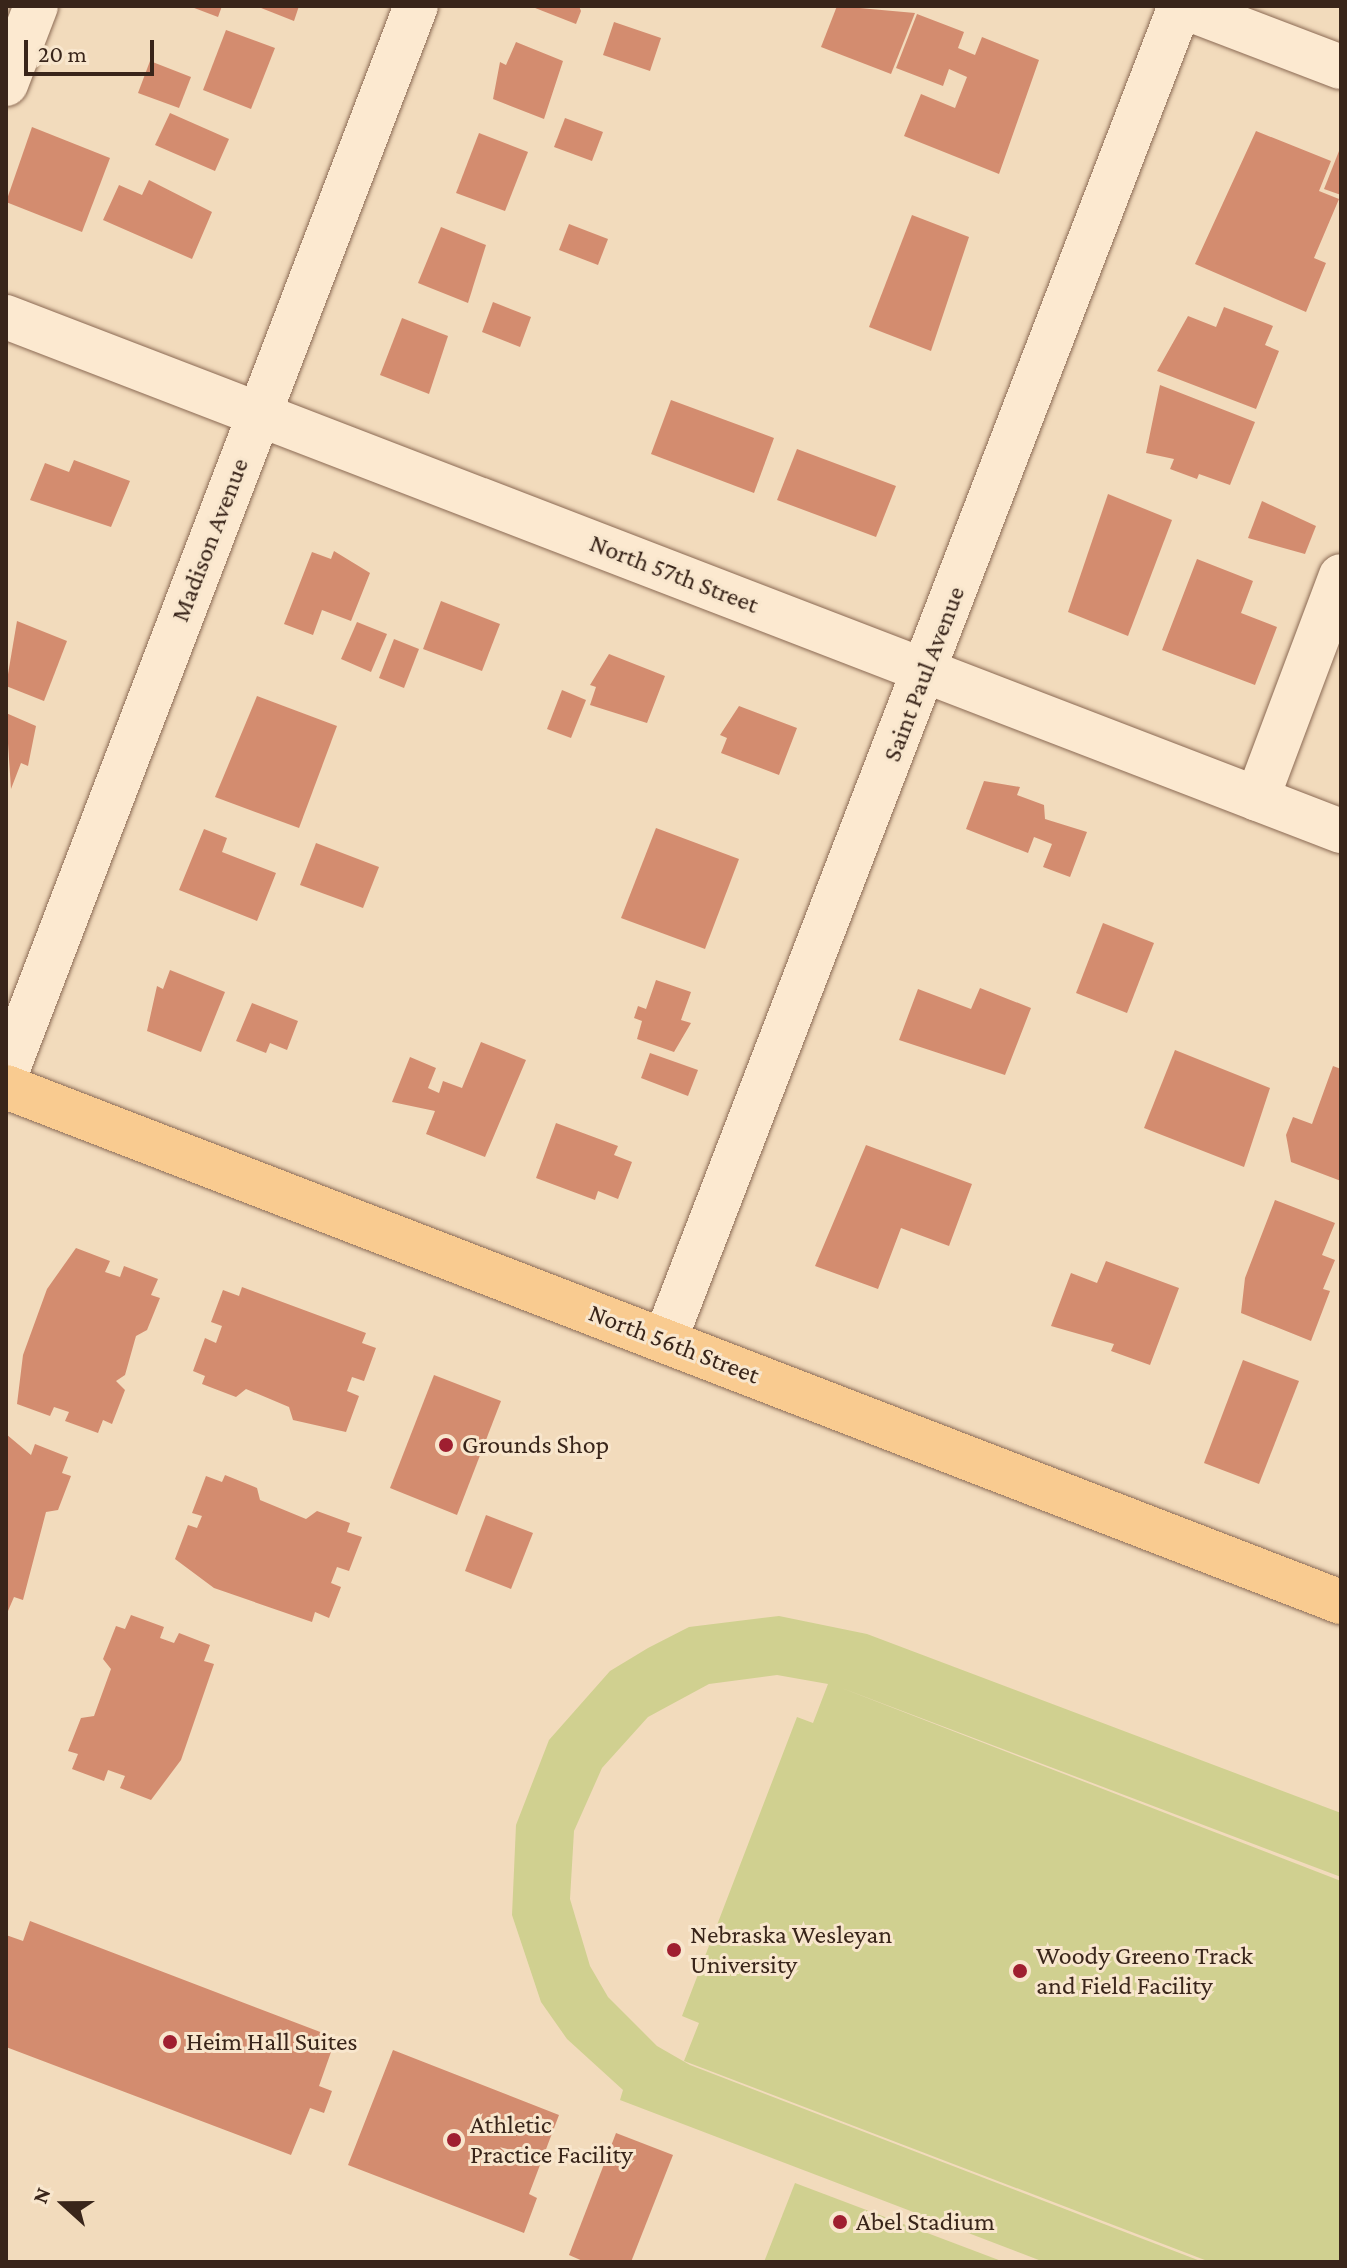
<!DOCTYPE html>
<style>
body{margin:0}
#map{position:relative;width:1347px;height:2268px;overflow:hidden;background:#f2dbbc;font-family:"Crimson Pro",serif}
div>[style]{position:absolute}
[style*='--x']{left:calc(var(--x)*1px);top:calc(var(--y)*1px);width:calc(var(--w)*1px);rotate:calc(var(--a)*1deg)}
.green>*{inset:0;background:#d0d090}
.building>*{inset:0;background:#d38c6f}
.roads{filter:drop-shadow(0 0 2px #8b6a54) drop-shadow(0 0 2px #8b6a54)}
.minor>*{height:44px;margin:-22px;padding:0 22px;transform-origin:22px;border-radius:22px;background:#fce9d0}
.major>*{height:44px;margin:-22px;padding:0 22px;transform-origin:22px;border-radius:22px;background:#f9cb90}
.dots>*{width:22px;height:22px;translate:-50% -50%;box-sizing:border-box;border:4px solid #f8e6cd;border-radius:50%}
span{translate:-50% -50%;white-space:nowrap;text-align:center;line-height:1.15;-webkit-text-stroke:6px #f8e6cd;paint-order:stroke}
.street-label{font-size:26px;color:#39251a}
.poi-label{font-size:26px;color:#39251a}
.left{translate:0 -50%;text-align:left}
.frame{position:absolute;inset:0;border:8px solid #39251a;pointer-events:none}
.north{position:absolute;left:24px;top:2164px;width:80px;height:80px;-webkit-text-stroke:6px #f8e6cd;paint-order:stroke;rotate:291deg;font-size:22px;font-weight:700;line-height:32px;text-align:center;color:#39251a}
.north::after{content:'';display:block;margin:auto;width:28px;height:36px;background:#39251a;clip-path:polygon(50% 0,100% 100%,50% 72%,0 100%)}
.scale{position:absolute;left:24px;top:40px;width:130px;height:36px;box-sizing:border-box;border:4px solid #39251a;border-top:0;padding-left:10px;font-size:24px;line-height:28px;white-space:nowrap;color:#39251a;-webkit-text-stroke:6px #f8e6cd;paint-order:stroke}
</style>
<div id="map">
<div class="green">
<div style="clip-path:polygon(779px 1616px,867px 1634px,1341px 1813px,1341px 1877px,839px 1687px,1341px 1881px,1341px 2262px,1210px 2262px,684px 2061px,699px 2023px,682px 2016px,797px 1717px,813px 1723px,828px 1684px,777px 1675px,709px 1684px,648px 1717px,602px 1768px,574px 1831px,570px 1899px,590px 1966px,608px 1997px,657px 2046px,690px 2065px,1203px 2262px,1044px 2262px,620px 2100px,623px 2090px,567px 2039px,541px 2002px,512px 1915px,516px 1825px,549px 1740px,610px 1671px,648px 1648px,689px 1627px)"></div>
<div style="clip-path:polygon(795px 2183px,1004px 2262px,764px 2262px)"></div>
</div>
<div class="building">
<div style="clip-path:polygon(189px 6px,222px 6px,218px 17px)"></div>
<div style="clip-path:polygon(256px 6px,299px 6px,294px 21px)"></div>
<div style="clip-path:polygon(530px 6px,579px 6px,581px 11px,576px 24px)"></div>
<div style="clip-path:polygon(837px 6px,915px 13px,891px 74px,821px 47px)"></div>
<div style="clip-path:polygon(917px 14px,964px 32px,958px 48px,975px 55px,982px 37px,1039px 60px,999px 174px,904px 136px,921px 94px,955px 108px,967px 77px,949px 69px,943px 86px,896px 68px)"></div>
<div style="clip-path:polygon(614px 22px,661px 38px,650px 71px,603px 55px)"></div>
<div style="clip-path:polygon(226px 30px,275px 48px,251px 109px,203px 90px)"></div>
<div style="clip-path:polygon(516px 42px,563px 61px,544px 119px,493px 99px,500px 62px,506px 65px)"></div>
<div style="clip-path:polygon(150px 61px,191px 77px,179px 108px,138px 93px)"></div>
<div style="clip-path:polygon(170px 113px,229px 139px,215px 171px,155px 145px)"></div>
<div style="clip-path:polygon(565px 118px,603px 132px,592px 161px,554px 147px)"></div>
<div style="clip-path:polygon(32px 127px,110px 158px,82px 232px,6px 202px)"></div>
<div style="clip-path:polygon(1256px 131px,1331px 161px,1319px 191px,1339px 199px,1314px 258px,1326px 263px,1306px 312px,1195px 264px)"></div>
<div style="clip-path:polygon(479px 133px,528px 152px,505px 211px,456px 193px)"></div>
<div style="clip-path:polygon(1339px 151px,1341px 152px,1341px 195px,1324px 189px)"></div>
<div style="clip-path:polygon(149px 180px,212px 212px,192px 259px,103px 220px,119px 185px,142px 195px)"></div>
<div style="clip-path:polygon(912px 215px,969px 237px,931px 351px,869px 327px)"></div>
<div style="clip-path:polygon(569px 224px,608px 239px,598px 265px,559px 250px)"></div>
<div style="clip-path:polygon(441px 227px,486px 245px,468px 303px,418px 283px)"></div>
<div style="clip-path:polygon(493px 302px,531px 317px,520px 347px,482px 332px)"></div>
<div style="clip-path:polygon(1224px 307px,1273px 326px,1265px 345px,1279px 351px,1256px 409px,1157px 371px,1188px 316px,1216px 327px)"></div>
<div style="clip-path:polygon(402px 318px,448px 336px,429px 394px,380px 375px)"></div>
<div style="clip-path:polygon(1160px 385px,1255px 422px,1230px 485px,1199px 474px,1197px 479px,1170px 469px,1174px 459px,1146px 453px)"></div>
<div style="clip-path:polygon(671px 400px,774px 438px,754px 493px,651px 454px)"></div>
<div style="clip-path:polygon(797px 449px,896px 486px,876px 537px,777px 500px)"></div>
<div style="clip-path:polygon(74px 460px,130px 481px,111px 527px,30px 500px,45px 463px,69px 472px)"></div>
<div style="clip-path:polygon(1108px 494px,1172px 520px,1128px 636px,1068px 612px)"></div>
<div style="clip-path:polygon(1262px 501px,1316px 526px,1305px 554px,1248px 538px)"></div>
<div style="clip-path:polygon(334px 551px,370px 573px,351px 621px,322px 610px,313px 635px,284px 624px,312px 552px,331px 559px)"></div>
<div style="clip-path:polygon(1197px 559px,1253px 581px,1241px 613px,1277px 627px,1255px 685px,1162px 650px)"></div>
<div style="clip-path:polygon(441px 601px,500px 624px,482px 671px,423px 649px)"></div>
<div style="clip-path:polygon(17px 621px,67px 641px,44px 701px,6px 686px)"></div>
<div style="clip-path:polygon(357px 622px,387px 634px,371px 672px,341px 659px)"></div>
<div style="clip-path:polygon(394px 639px,419px 649px,404px 688px,379px 678px)"></div>
<div style="clip-path:polygon(609px 654px,665px 676px,647px 723px,590px 705px,596px 687px,590px 685px)"></div>
<div style="clip-path:polygon(562px 690px,586px 700px,571px 738px,547px 729px)"></div>
<div style="clip-path:polygon(257px 696px,337px 726px,299px 828px,215px 797px)"></div>
<div style="clip-path:polygon(739px 706px,797px 728px,779px 775px,721px 753px,727px 738px,720px 735px)"></div>
<div style="clip-path:polygon(6px 713px,36px 726px,28px 766px,21px 763px,11px 789px)"></div>
<div style="clip-path:polygon(984px 781px,1020px 787px,1017px 795px,1044px 805px,1045px 819px,1087px 832px,1070px 877px,1043px 867px,1052px 844px,1034px 837px,1028px 853px,966px 829px)"></div>
<div style="clip-path:polygon(656px 828px,739px 859px,705px 949px,621px 918px)"></div>
<div style="clip-path:polygon(204px 829px,227px 838px,222px 852px,276px 873px,257px 921px,179px 890px)"></div>
<div style="clip-path:polygon(316px 843px,379px 867px,363px 908px,300px 885px)"></div>
<div style="clip-path:polygon(1103px 923px,1154px 943px,1127px 1013px,1076px 993px)"></div>
<div style="clip-path:polygon(170px 970px,225px 992px,201px 1052px,147px 1031px,157px 986px,163px 989px)"></div>
<div style="clip-path:polygon(656px 980px,691px 992px,681px 1020px,691px 1023px,674px 1052px,637px 1039px,642px 1021px,634px 1018px,638px 1006px,646px 1009px)"></div>
<div style="clip-path:polygon(980px 988px,1031px 1008px,1005px 1075px,899px 1040px,918px 989px,971px 1009px)"></div>
<div style="clip-path:polygon(252px 1003px,298px 1021px,287px 1050px,270px 1043px,266px 1053px,236px 1041px)"></div>
<div style="clip-path:polygon(481px 1042px,526px 1060px,485px 1157px,426px 1134px,435px 1111px,392px 1102px,410px 1057px,436px 1068px,428px 1088px,439px 1093px,443px 1081px,462px 1088px)"></div>
<div style="clip-path:polygon(1175px 1050px,1270px 1088px,1244px 1167px,1144px 1128px)"></div>
<div style="clip-path:polygon(650px 1053px,698px 1070px,688px 1096px,641px 1078px)"></div>
<div style="clip-path:polygon(1333px 1066px,1341px 1069px,1341px 1181px,1291px 1162px,1286px 1135px,1293px 1117px,1312px 1124px)"></div>
<div style="clip-path:polygon(556px 1123px,618px 1146px,614px 1155px,632px 1162px,618px 1199px,598px 1191px,595px 1200px,536px 1178px)"></div>
<div style="clip-path:polygon(866px 1145px,972px 1184px,949px 1246px,901px 1228px,878px 1289px,815px 1266px)"></div>
<div style="clip-path:polygon(1275px 1200px,1335px 1223px,1322px 1255px,1335px 1260px,1323px 1289px,1330px 1291px,1311px 1341px,1241px 1313px,1245px 1278px)"></div>
<div style="clip-path:polygon(76px 1248px,110px 1261px,105px 1272px,120px 1277px,124px 1266px,158px 1279px,151px 1295px,160px 1298px,147px 1330px,136px 1336px,125px 1375px,116px 1381px,125px 1390px,112px 1424px,103px 1420px,98px 1433px,65px 1421px,69px 1412px,54px 1407px,50px 1416px,17px 1404px,23px 1355px,47px 1289px)"></div>
<div style="clip-path:polygon(1106px 1261px,1179px 1288px,1150px 1365px,1111px 1351px,1114px 1344px,1051px 1326px,1071px 1273px,1097px 1283px)"></div>
<div style="clip-path:polygon(242px 1287px,366px 1333px,362px 1343px,376px 1348px,364px 1381px,352px 1377px,347px 1391px,359px 1396px,346px 1432px,293px 1420px,289px 1407px,246px 1389px,236px 1397px,202px 1384px,205px 1376px,193px 1371px,205px 1338px,216px 1343px,222px 1326px,211px 1322px,223px 1290px,239px 1296px)"></div>
<div style="clip-path:polygon(1243px 1360px,1299px 1381px,1259px 1484px,1204px 1463px)"></div>
<div style="clip-path:polygon(434px 1375px,501px 1401px,457px 1515px,390px 1488px)"></div>
<div style="clip-path:polygon(6px 1434px,31px 1455px,35px 1444px,68px 1457px,62px 1473px,71px 1476px,58px 1510px,46px 1512px,23px 1600px,14px 1597px,8px 1611px)"></div>
<div style="clip-path:polygon(225px 1475px,257px 1488px,260px 1500px,306px 1519px,317px 1511px,350px 1523px,347px 1532px,362px 1537px,349px 1571px,337px 1567px,331px 1583px,341px 1587px,329px 1618px,315px 1612px,312px 1622px,214px 1588px,175px 1559px,188px 1525px,197px 1528px,202px 1516px,192px 1513px,206px 1476px,222px 1482px)"></div>
<div style="clip-path:polygon(486px 1515px,533px 1533px,511px 1589px,465px 1571px)"></div>
<div style="clip-path:polygon(131px 1615px,164px 1627px,160px 1638px,174px 1643px,179px 1633px,210px 1645px,204px 1661px,214px 1664px,181px 1760px,151px 1800px,120px 1788px,125px 1776px,108px 1770px,104px 1781px,72px 1769px,78px 1754px,68px 1751px,81px 1718px,94px 1716px,111px 1669px,103px 1659px,116px 1626px,125px 1629px)"></div>
<div style="clip-path:polygon(30px 1921px,336px 2038px,319px 2086px,332px 2091px,324px 2113px,310px 2108px,291px 2155px,6px 2047px,6px 1935px,23px 1941px)"></div>
<div style="clip-path:polygon(393px 2050px,559px 2115px,529px 2194px,537px 2198px,524px 2233px,348px 2165px)"></div>
<div style="clip-path:polygon(616px 2133px,673px 2155px,631px 2262px,585px 2262px,569px 2255px)"></div>
</div>
<div class="roads">
<div class="minor">
<div style="--x:1181;--y:6;--w:171;--a:20.9"></div>
<div style="--x:6;--y:84;--w:84;--a:-69"></div>
<div style="--x:6;--y:317;--w:1431;--a:21.06"></div>
<div style="--x:1257;--y:799;--w:238;--a:-69.4"></div>
<div style="--x:6;--y:1074;--w:1144;--a:-69"></div>
<div style="--x:665;--y:1340;--w:1430;--a:-68.89"></div>
</div>
<div class="major">
<div style="--x:6;--y:1087;--w:1431;--a:21.1"></div>
</div>
</div>
<div class="dots">
<div style="left:446px;top:1445px;background:#9f1f30"></div>
<div style="left:674px;top:1950px;background:#9f1f30"></div>
<div style="left:1020px;top:1971px;background:#9f1f30"></div>
<div style="left:170px;top:2042px;background:#9f1f30"></div>
<div style="left:454px;top:2140px;background:#9f1f30"></div>
<div style="left:840px;top:2222px;background:#9f1f30"></div>
</div>
<div class="street-label">
<span style="left:210px;top:540px;rotate:-69deg">Madison Avenue</span>
<span style="left:674px;top:574px;rotate:21deg">North 57th Street</span>
<span style="left:924px;top:674px;rotate:-69deg">Saint Paul Avenue</span>
<span style="left:674px;top:1344px;rotate:21deg">North 56th Street</span>
</div>
<div class="poi-label">
<span class="left" style="left:462px;top:1445px">Grounds Shop</span>
<span class="left" style="left:690px;top:1950px">Nebraska Wesleyan<br>University</span>
<span class="left" style="left:1036px;top:1971px">Woody Greeno Track<br>and Field Facility</span>
<span class="left" style="left:186px;top:2042px">Heim Hall Suites</span>
<span class="left" style="left:470px;top:2140px">Athletic<br>Practice Facility</span>
<span class="left" style="left:856px;top:2222px">Abel Stadium</span>
</div>
<div class="frame"></div>
<div class="north">N</div>
<div class="scale">20 m</div>
</div>
